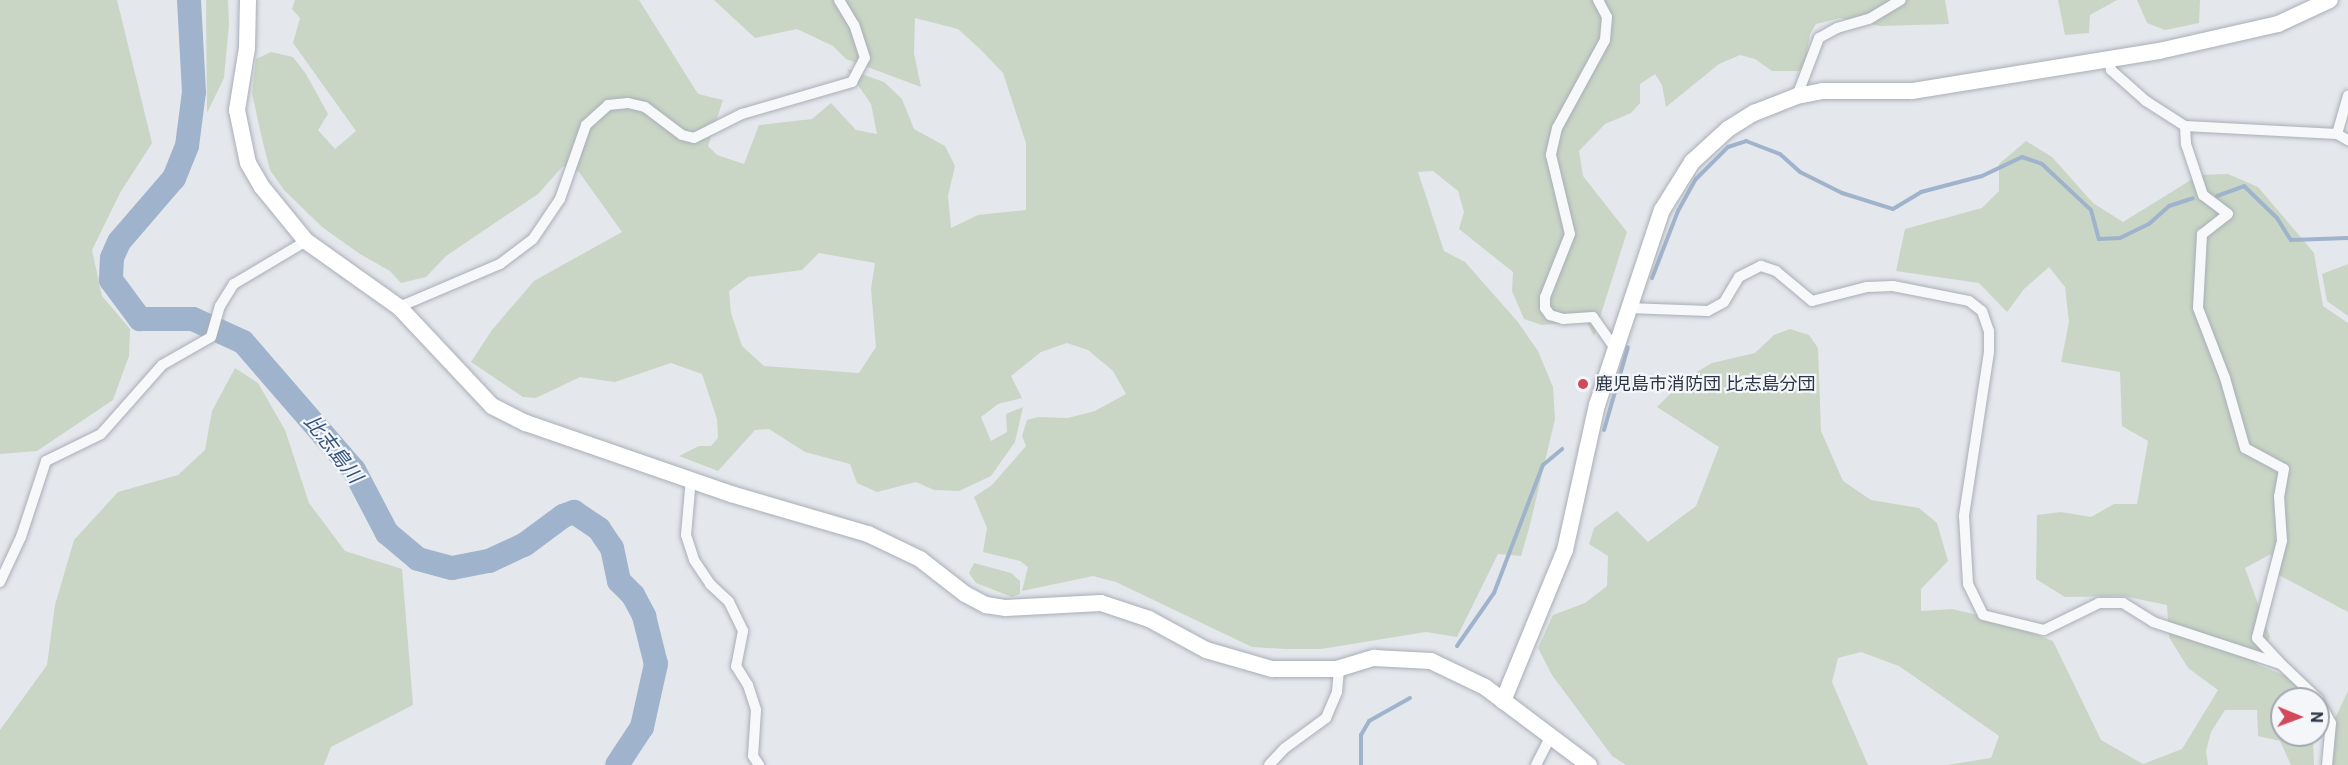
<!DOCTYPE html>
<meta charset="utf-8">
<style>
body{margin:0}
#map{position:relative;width:2348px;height:765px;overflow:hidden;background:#e4e7ec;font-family:Roboto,"Noto Sans JP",sans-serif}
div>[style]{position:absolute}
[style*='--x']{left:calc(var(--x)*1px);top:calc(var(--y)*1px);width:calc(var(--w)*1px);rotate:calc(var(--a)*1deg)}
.green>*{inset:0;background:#c9d6c5}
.stream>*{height:4px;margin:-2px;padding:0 2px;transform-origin:2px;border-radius:2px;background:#9fb4cc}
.river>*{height:24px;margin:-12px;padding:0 12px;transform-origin:12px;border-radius:12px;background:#9fb4cc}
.roads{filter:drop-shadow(0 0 2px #a9aeb7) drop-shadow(0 0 2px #a9aeb7)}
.street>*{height:10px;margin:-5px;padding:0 5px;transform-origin:5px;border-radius:5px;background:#f7f8fa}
.secondary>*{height:16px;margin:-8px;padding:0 8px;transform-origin:8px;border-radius:8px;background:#fff}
.dots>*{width:16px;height:16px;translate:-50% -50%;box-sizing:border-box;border:3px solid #f4f6f9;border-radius:50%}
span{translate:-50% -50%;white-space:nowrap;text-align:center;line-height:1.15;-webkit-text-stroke:4.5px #f4f6f9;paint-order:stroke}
.poi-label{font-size:18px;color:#2b3445}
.left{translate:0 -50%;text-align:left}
.water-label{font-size:20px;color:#34527a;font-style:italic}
.north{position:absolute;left:2270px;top:687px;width:60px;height:60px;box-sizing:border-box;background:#f4f6f9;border:2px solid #a4a8b1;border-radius:50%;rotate:91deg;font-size:16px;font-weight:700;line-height:24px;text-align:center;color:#2b3445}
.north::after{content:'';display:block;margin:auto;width:21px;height:27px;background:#d1495b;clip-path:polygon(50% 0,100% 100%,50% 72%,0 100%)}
</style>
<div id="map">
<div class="green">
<div style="clip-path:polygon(0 0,117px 0,152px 143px,120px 193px,92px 250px,102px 296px,130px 329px,129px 356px,113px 400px,37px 451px,0 454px)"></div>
<div style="clip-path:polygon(206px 0,228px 0,229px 24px,224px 78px,207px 113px)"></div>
<div style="clip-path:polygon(evenodd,295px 0,639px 0,698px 94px,723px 100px,708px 146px,717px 155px,744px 164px,759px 125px,812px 119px,831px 103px,856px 130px,877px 134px,871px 104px,847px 69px,884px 82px,902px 99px,914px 129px,945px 146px,955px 166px,948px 196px,951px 228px,978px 215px,1026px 210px,1026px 143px,1003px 73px,980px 49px,958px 29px,915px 18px,914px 53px,921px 87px,846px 59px,833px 46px,797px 29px,755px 38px,714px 0,1945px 0,1949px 24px,1880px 26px,1840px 18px,1816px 24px,1810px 34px,1805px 65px,1799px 71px,1772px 71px,1755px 59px,1740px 55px,1719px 64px,1666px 107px,1662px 85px,1655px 74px,1640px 84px,1640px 103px,1631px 113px,1605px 124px,1579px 151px,1583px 176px,1627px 232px,1594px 336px,1586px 321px,1542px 325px,1524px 319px,1512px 291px,1513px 272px,1459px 229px,1464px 212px,1458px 191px,1433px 171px,1418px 172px,1444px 251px,1465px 262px,1517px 321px,1538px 351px,1553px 387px,1555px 419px,1530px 525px,1521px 556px,1498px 554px,1457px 637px,1426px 632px,1321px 649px,1285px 649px,1252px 647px,1116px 582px,1093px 576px,1022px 591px,1028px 567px,1020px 561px,983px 552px,987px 528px,974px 497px,992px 485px,1026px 446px,1022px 436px,1027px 420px,1038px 417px,1068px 418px,1095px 411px,1126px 394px,1113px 371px,1088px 350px,1067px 343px,1041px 352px,1011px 376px,1022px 398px,998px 404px,981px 417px,991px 441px,1007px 432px,1006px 414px,1023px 407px,1015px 442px,991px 476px,959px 491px,934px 490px,916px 482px,877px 492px,857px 483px,850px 464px,805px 452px,769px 429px,755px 430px,718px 471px,679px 456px,699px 446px,711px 446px,718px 438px,717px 419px,702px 374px,671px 363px,615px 382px,580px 377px,536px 398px,523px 397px,471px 362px,492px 330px,534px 281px,622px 232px,579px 172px,563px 166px,538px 194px,446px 256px,426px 277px,401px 283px,390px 271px,360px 254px,322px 227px,284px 190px,270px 170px,262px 139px,252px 93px,256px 59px,271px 52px,293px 57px,306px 74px,328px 114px,318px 130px,335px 149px,356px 131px,293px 43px,300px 18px,292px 9px,295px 0,819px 253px,875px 263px,871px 289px,876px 347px,859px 373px,764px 366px,742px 346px,731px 313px,729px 291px,748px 277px,802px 270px,819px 253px)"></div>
<div style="clip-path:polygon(2058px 0,2117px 0,2090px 15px,2089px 33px,2065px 35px)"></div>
<div style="clip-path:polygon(2137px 0,2200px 0,2199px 23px,2165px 30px,2147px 23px)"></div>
<div style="clip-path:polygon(2026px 141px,2052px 157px,2093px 203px,2123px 222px,2199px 175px,2228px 174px,2258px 187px,2314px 253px,2323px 306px,2348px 323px,2348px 612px,2277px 574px,2271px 554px,2245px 568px,2270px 637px,2256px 664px,2286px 676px,2313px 698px,2282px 699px,2282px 735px,2313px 735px,2314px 765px,2291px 765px,2280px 741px,2258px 736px,2257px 710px,2225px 710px,2211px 732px,2206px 751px,2208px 765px,1947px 765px,1991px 758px,1999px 736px,1899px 666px,1861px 652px,1838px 658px,1832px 682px,1868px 765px,1626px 765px,1612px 756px,1552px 675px,1538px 648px,1553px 615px,1585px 603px,1607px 586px,1608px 556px,1589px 544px,1594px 528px,1617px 511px,1648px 542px,1696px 506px,1719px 447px,1657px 407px,1685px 379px,1712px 363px,1755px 353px,1774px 335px,1790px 329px,1809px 335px,1818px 348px,1821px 431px,1843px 481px,1871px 500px,1919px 508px,1937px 523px,1948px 561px,1921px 589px,1921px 611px,1952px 609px,1991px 618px,2053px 641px,2101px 740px,2143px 764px,2182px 749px,2218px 690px,2188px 668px,2169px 637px,2167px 605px,2123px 596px,2065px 597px,2036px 579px,2037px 515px,2061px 512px,2091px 517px,2114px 504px,2137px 504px,2148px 441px,2122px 426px,2120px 372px,2061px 362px,2069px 322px,2065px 287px,2049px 267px,2024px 289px,2007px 312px,1979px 283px,1896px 271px,1905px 229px,1982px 208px,1999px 191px,1999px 164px)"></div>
<div style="clip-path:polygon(2348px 264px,2348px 316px,2327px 301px,2322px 274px)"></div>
<div style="clip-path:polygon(235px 368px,258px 383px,285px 430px,309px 503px,345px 551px,402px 569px,413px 705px,331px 747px,324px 765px,0 765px,0 730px,47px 665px,55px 605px,74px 540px,118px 492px,178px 475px,205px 450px,212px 411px)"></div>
<div style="clip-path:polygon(974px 563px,1011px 573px,1020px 581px,1020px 594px,1012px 597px,976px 583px,969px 573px)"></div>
<div style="clip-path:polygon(2348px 691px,2348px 765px,2330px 765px,2330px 729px)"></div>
</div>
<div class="stream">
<div style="--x:2217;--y:196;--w:29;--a:-20"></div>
<div style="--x:2244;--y:186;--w:46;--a:44.1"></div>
<div style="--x:2277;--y:218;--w:26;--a:58"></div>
<div style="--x:2291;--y:240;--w:57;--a:-2"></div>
<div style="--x:1652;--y:278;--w:72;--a:-68.8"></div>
<div style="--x:1678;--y:211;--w:37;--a:-61"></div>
<div style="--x:1696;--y:179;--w:45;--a:-45"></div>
<div style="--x:1728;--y:147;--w:19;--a:-18"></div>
<div style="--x:1746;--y:141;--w:36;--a:21"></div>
<div style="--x:1780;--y:154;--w:27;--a:42"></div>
<div style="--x:1800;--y:172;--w:47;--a:26.6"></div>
<div style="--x:1842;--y:193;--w:53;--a:17.4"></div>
<div style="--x:1893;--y:209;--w:33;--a:-31"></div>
<div style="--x:1921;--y:192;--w:63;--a:-14.7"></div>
<div style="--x:1982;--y:176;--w:44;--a:-25.4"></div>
<div style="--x:2022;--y:157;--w:21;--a:19"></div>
<div style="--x:2042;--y:164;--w:67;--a:43.2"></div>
<div style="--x:2091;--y:210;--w:30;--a:75"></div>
<div style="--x:2099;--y:239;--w:21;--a:-3"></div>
<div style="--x:2120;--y:238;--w:32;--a:-26"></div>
<div style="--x:2149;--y:224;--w:27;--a:-42"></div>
<div style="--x:2169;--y:206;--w:25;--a:-18"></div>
<div style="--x:1604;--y:430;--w:86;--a:-73.9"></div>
<div style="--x:1457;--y:646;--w:65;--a:-55.1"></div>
<div style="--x:1494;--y:593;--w:137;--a:-69.1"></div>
<div style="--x:1543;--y:465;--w:25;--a:-40"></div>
<div style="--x:1361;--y:765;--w:30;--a:-90"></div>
<div style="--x:1361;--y:735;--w:16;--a:-60"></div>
<div style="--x:1369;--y:721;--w:47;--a:-29.3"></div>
</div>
<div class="river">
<div style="--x:189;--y:0;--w:92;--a:86.9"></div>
<div style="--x:194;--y:92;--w:54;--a:97.4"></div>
<div style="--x:187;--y:146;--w:35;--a:112"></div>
<div style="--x:174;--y:178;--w:84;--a:130.7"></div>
<div style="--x:119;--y:242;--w:17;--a:114"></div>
<div style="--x:112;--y:258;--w:22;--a:93"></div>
<div style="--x:111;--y:280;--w:49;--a:53.4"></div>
<div style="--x:140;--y:319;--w:53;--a:0"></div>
<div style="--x:193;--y:319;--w:55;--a:24.7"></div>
<div style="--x:243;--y:342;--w:169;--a:49.1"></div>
<div style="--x:354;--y:470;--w:71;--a:62.4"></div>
<div style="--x:387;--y:533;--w:40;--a:40"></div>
<div style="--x:418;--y:559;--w:35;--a:15"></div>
<div style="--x:452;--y:568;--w:38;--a:-11"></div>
<div style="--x:489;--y:561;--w:38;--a:-25"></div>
<div style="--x:524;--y:545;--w:49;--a:-36.6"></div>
<div style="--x:563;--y:516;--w:12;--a:-20"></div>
<div style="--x:574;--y:512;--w:30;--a:34"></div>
<div style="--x:599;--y:529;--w:23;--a:56"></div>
<div style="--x:612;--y:548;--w:34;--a:78"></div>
<div style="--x:619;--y:581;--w:20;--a:45"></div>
<div style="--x:633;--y:595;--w:24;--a:62"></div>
<div style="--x:644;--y:616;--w:49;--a:76"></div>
<div style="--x:656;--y:664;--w:65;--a:102.5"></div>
<div style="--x:642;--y:727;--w:45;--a:123.3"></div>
</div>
<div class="roads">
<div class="street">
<div style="--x:1598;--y:0;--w:19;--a:62"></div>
<div style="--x:1607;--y:17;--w:23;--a:95"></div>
<div style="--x:1605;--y:40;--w:100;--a:118.6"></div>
<div style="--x:1557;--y:128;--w:28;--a:103"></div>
<div style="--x:1551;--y:155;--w:81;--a:76.5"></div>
<div style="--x:1570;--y:234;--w:68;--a:111.6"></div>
<div style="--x:1545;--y:297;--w:11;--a:90"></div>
<div style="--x:1545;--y:308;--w:9;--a:54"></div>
<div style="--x:1550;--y:315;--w:14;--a:17"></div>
<div style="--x:1563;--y:319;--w:30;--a:-4"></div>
<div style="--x:1593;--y:317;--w:38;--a:55"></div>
<div style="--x:2109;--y:58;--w:12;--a:81"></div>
<div style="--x:2111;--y:70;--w:47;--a:41.5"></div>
<div style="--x:2146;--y:101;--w:46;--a:32.7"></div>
<div style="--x:2185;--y:126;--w:152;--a:3"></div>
<div style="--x:2337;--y:134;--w:13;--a:29"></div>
<div style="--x:1797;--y:96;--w:62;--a:-69.2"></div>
<div style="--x:1819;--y:38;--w:21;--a:-29"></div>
<div style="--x:1837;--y:28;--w:33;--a:-16"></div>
<div style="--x:1869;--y:19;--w:37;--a:-31"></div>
<div style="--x:2185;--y:126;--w:18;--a:87"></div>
<div style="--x:2186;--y:144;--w:54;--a:71.6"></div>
<div style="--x:2203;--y:195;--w:31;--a:37"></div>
<div style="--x:2228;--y:214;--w:33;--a:142"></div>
<div style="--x:2202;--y:234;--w:74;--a:93.1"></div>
<div style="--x:2198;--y:308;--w:75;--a:68.9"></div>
<div style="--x:2225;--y:378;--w:73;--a:74.1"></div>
<div style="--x:2245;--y:448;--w:44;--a:28.3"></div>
<div style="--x:2284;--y:469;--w:27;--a:100"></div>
<div style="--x:2279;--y:496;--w:45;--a:86.2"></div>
<div style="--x:2282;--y:541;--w:100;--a:104.5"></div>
<div style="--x:2257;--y:638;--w:33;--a:47"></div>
<div style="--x:2337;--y:134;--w:40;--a:-74"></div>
<div style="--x:399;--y:307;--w:110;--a:-23.1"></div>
<div style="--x:500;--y:264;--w:41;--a:-37.1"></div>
<div style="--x:533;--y:239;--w:48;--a:-56"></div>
<div style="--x:560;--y:199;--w:78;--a:-70.6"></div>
<div style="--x:586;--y:125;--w:30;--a:-42"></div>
<div style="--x:608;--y:105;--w:20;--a:-6"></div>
<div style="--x:628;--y:103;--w:17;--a:13"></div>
<div style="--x:645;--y:107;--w:46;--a:37.1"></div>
<div style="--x:682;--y:135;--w:12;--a:14"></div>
<div style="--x:694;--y:138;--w:54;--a:-26.6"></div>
<div style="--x:742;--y:114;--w:115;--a:-16.2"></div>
<div style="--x:852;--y:82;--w:27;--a:-62"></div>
<div style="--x:865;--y:58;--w:35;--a:-108"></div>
<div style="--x:854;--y:25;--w:29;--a:-121"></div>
<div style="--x:1628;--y:308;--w:80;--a:2.1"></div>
<div style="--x:1708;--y:311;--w:18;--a:-29"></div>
<div style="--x:1724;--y:302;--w:29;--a:-59"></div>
<div style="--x:1739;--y:277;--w:25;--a:-27"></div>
<div style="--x:1761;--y:266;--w:16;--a:18"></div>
<div style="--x:1776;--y:271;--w:47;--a:39.8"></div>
<div style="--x:1812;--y:301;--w:57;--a:-14.3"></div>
<div style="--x:1867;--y:287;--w:26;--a:-2"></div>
<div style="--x:1893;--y:286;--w:77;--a:11.2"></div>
<div style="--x:1969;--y:301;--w:16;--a:38"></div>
<div style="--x:1982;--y:311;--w:21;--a:71"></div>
<div style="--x:1989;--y:331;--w:21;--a:90"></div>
<div style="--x:1989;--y:352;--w:166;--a:98.7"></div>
<div style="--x:1964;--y:516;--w:68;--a:86.6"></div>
<div style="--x:1968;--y:584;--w:34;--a:64"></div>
<div style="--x:1983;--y:615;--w:63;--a:13.8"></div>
<div style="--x:2044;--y:630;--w:61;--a:-26.1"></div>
<div style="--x:2099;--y:603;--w:24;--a:0"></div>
<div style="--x:2123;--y:603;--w:36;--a:32"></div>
<div style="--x:2153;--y:622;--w:135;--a:18.2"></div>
<div style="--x:2281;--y:664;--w:51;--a:43.4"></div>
<div style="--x:691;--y:478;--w:57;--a:95"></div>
<div style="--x:686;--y:535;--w:26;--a:72"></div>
<div style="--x:694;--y:560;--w:29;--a:56"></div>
<div style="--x:710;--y:584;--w:26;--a:43"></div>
<div style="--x:729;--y:602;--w:32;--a:64"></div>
<div style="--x:743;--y:631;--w:36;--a:101"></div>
<div style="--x:736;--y:666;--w:22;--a:58"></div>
<div style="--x:748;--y:685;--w:26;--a:72"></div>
<div style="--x:756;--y:710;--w:46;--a:93.7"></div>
<div style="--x:753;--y:756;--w:11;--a:56"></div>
<div style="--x:0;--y:582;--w:50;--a:-65"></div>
<div style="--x:21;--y:537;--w:80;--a:-71.8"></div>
<div style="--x:46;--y:461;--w:61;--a:-26.1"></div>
<div style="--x:101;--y:434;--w:92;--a:-48.5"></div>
<div style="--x:162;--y:365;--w:56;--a:-29.7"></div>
<div style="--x:211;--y:337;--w:32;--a:-74"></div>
<div style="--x:220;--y:306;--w:26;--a:-58"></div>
<div style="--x:234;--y:284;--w:84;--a:-30.8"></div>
<div style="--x:2318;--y:699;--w:27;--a:62"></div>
<div style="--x:2331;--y:723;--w:42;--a:95.4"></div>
<div style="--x:1269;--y:765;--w:23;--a:-47"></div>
<div style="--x:1285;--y:748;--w:51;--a:-36.2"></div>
<div style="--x:1326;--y:718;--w:28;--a:-67"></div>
<div style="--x:1337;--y:692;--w:24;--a:-85"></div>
<div style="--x:1536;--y:765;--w:33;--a:-63"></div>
</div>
<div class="secondary">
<div style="--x:248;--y:0;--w:48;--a:91.2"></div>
<div style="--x:247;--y:48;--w:63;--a:99.2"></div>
<div style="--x:237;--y:110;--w:54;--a:78.3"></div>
<div style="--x:248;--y:163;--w:28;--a:60"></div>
<div style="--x:262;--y:187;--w:70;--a:50.8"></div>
<div style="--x:306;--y:241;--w:114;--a:35.4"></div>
<div style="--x:399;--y:307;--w:136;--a:46.8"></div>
<div style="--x:492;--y:406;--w:38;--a:27"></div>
<div style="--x:526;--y:423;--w:217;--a:19.1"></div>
<div style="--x:731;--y:494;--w:143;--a:16.3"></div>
<div style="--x:868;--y:534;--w:58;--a:25.7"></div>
<div style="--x:920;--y:559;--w:57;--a:37.9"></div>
<div style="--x:965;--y:594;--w:24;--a:28"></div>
<div style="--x:986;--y:605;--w:20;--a:9"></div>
<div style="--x:1006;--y:608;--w:95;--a:-3"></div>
<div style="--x:1101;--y:603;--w:51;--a:18.4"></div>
<div style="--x:1149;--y:619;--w:65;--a:28.5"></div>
<div style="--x:1206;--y:650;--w:69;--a:16.1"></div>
<div style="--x:1272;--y:669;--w:65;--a:0"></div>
<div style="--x:1337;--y:669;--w:39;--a:-17"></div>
<div style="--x:1374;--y:658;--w:57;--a:3"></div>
<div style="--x:1431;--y:661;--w:60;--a:25.7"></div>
<div style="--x:1485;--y:687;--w:130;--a:36.9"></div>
<div style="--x:1503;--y:701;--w:163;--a:-67.7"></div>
<div style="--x:1565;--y:550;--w:148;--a:-77.6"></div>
<div style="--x:1597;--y:405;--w:206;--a:-71.6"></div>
<div style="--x:1662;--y:210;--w:57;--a:-58"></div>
<div style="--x:1692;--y:162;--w:49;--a:-42.5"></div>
<div style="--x:1728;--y:129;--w:31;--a:-32"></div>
<div style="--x:1754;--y:113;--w:46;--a:-21.6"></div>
<div style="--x:1797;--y:96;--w:25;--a:-11"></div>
<div style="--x:1822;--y:91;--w:90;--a:0"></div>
<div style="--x:1912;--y:91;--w:250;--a:-9.2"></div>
<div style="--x:2159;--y:51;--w:122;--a:-12.8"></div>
<div style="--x:2278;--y:24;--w:57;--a:-24.8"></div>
</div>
</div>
<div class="dots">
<div style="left:1583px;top:384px;background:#d1495b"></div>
</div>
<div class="poi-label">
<span class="left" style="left:1595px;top:384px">鹿児島市消防団 比志島分団</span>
</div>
<div class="water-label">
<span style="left:333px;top:449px;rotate:52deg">比志島川</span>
</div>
<div class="north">N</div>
</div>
